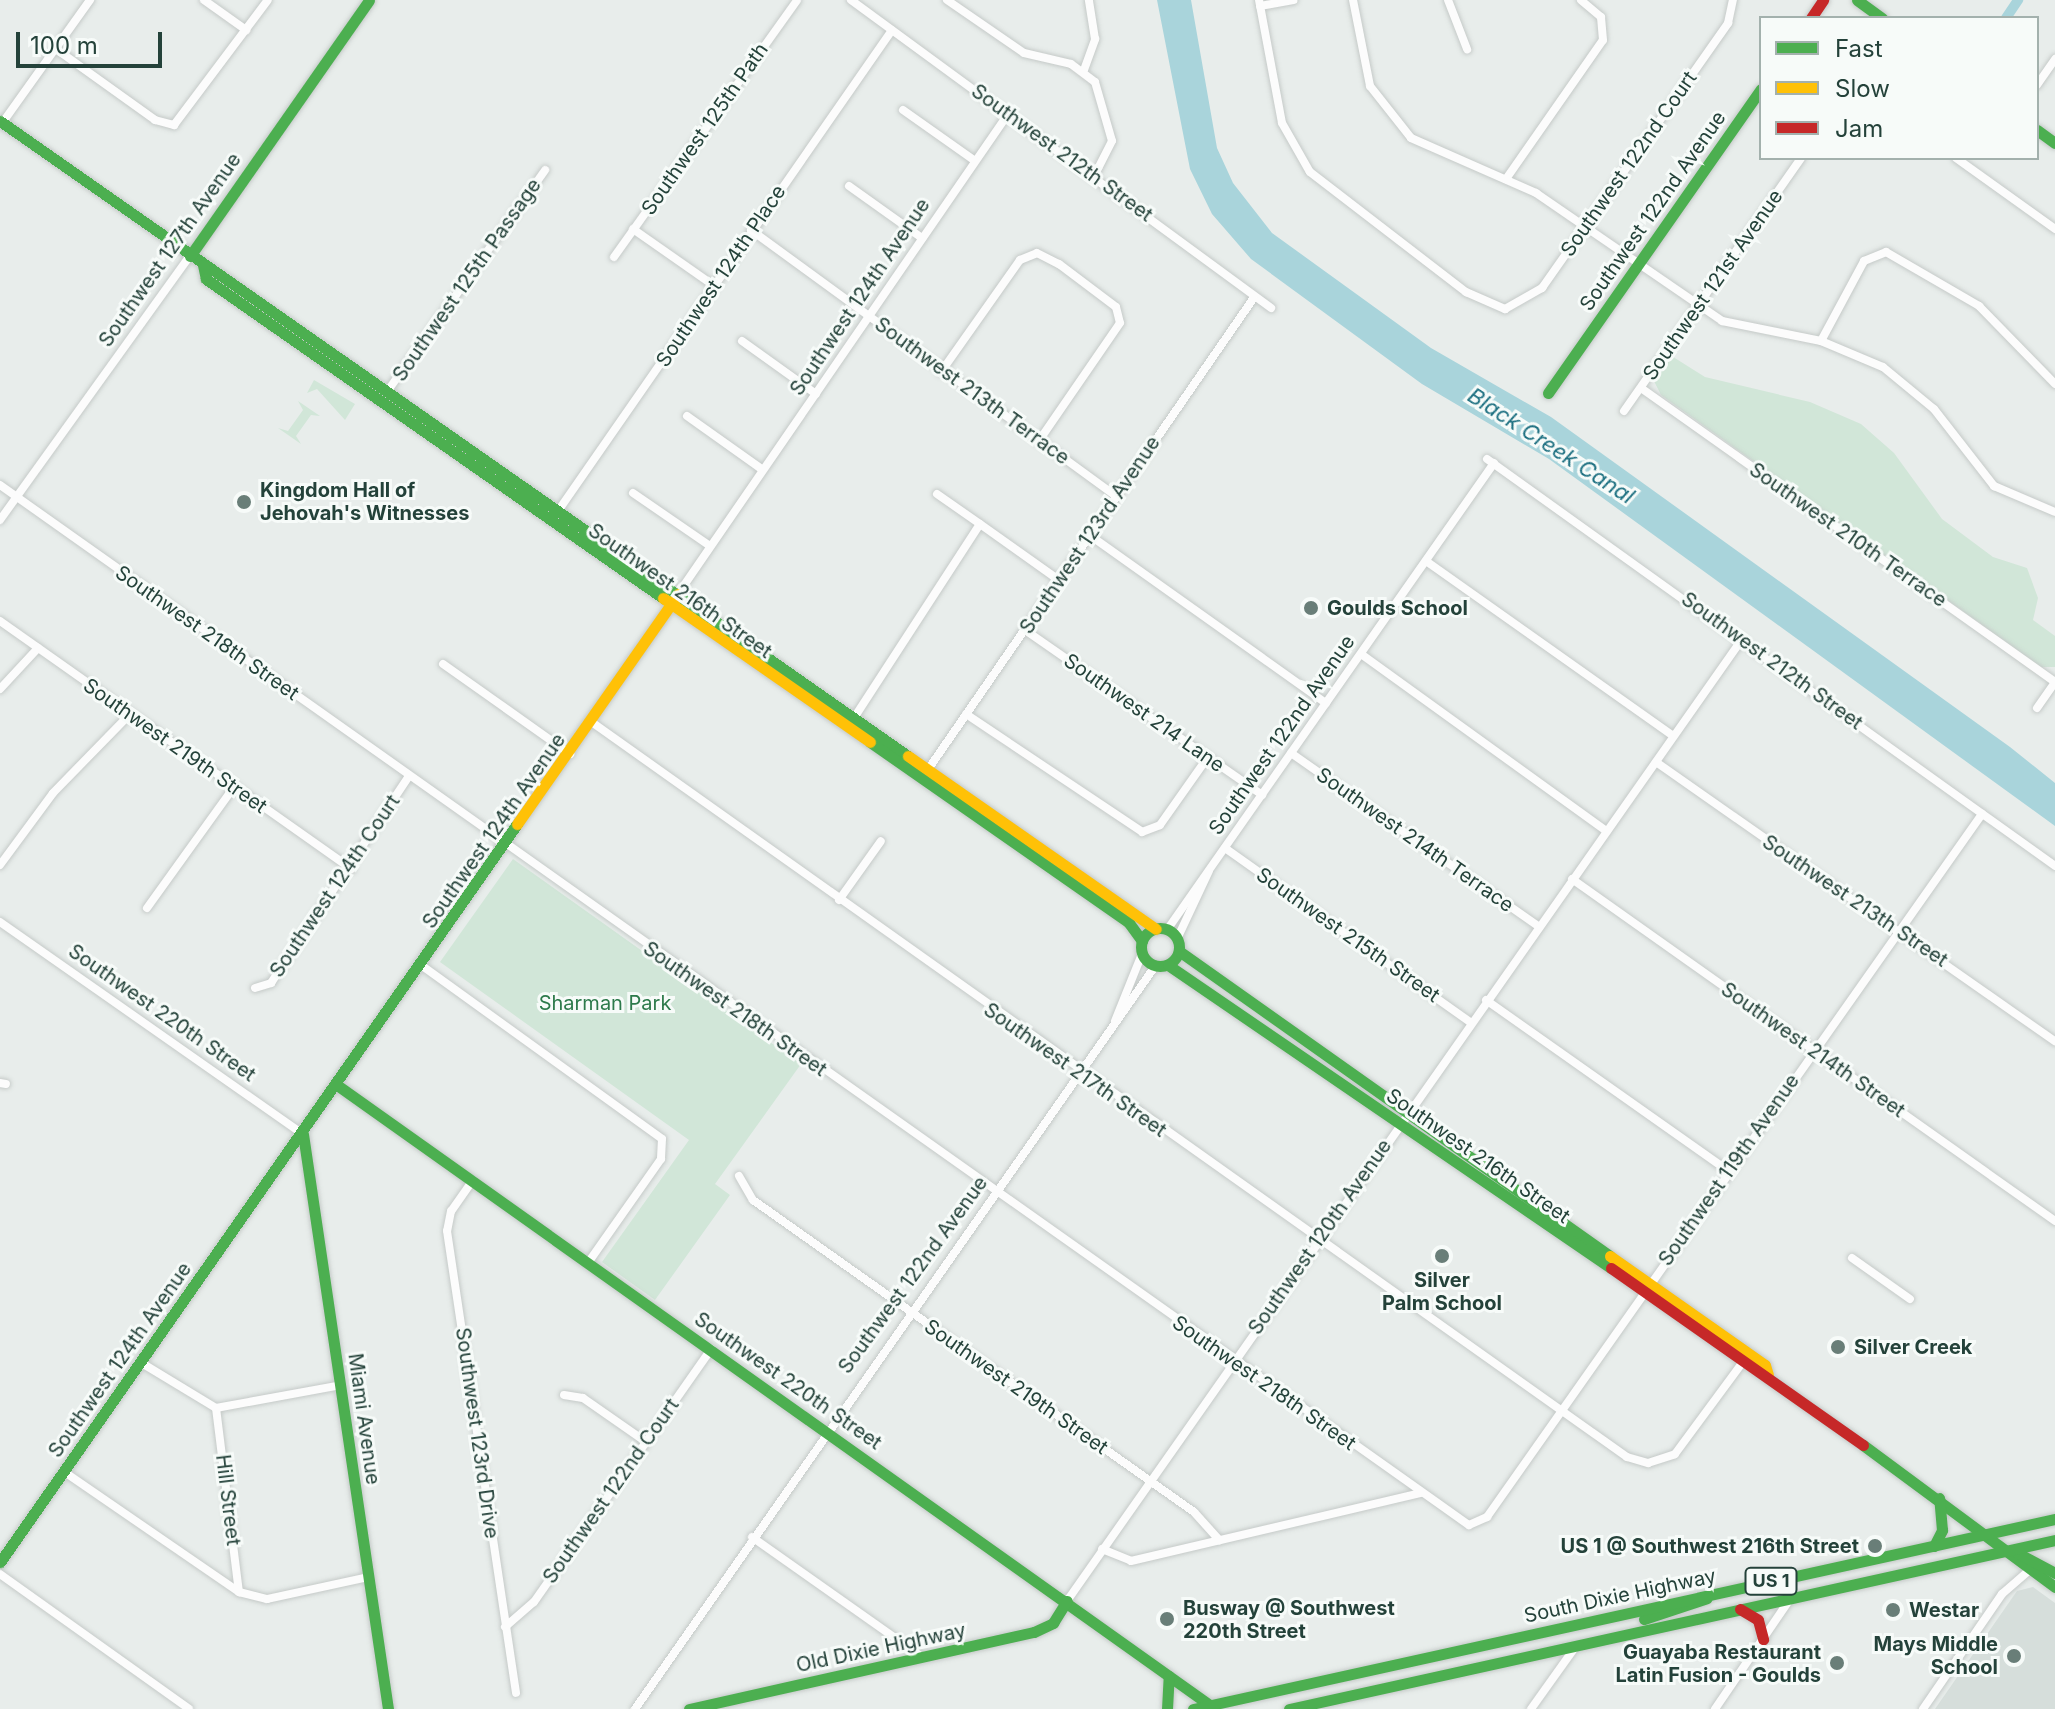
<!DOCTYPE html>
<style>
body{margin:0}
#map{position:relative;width:2055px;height:1709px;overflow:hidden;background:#e8edeb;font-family:Inter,sans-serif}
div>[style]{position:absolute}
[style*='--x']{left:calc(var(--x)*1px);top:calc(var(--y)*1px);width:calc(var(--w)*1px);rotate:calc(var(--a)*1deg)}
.built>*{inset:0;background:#d6dedb}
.green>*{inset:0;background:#d1e6d8}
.water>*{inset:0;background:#a9d4db}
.canal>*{height:10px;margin:-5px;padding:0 5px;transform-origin:5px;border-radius:5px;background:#a9d4db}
.roads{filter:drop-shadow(0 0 2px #c5cac8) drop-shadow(0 0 2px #c5cac8)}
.street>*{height:8px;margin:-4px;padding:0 4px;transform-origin:4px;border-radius:4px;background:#fcfcfc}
.fast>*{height:11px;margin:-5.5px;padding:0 5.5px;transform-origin:5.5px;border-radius:5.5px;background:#4caf50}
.fast>.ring{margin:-5.5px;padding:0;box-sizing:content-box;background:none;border:11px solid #4caf50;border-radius:50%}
.slow>*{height:11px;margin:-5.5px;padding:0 5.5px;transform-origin:5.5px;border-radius:5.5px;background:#ffc107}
.jam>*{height:11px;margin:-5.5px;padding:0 5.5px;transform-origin:5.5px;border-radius:5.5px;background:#c62828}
.dots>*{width:22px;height:22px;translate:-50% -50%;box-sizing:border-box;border:4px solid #f7fbf9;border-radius:50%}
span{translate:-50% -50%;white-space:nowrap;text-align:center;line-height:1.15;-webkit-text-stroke:6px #f7fbf9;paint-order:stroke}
.shield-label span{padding:2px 6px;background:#f7fbf9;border:2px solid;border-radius:6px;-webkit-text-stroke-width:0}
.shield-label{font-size:18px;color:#24423a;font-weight:700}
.street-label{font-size:20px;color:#24423a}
.poi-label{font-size:20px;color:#24423a;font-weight:700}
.left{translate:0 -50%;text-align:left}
.right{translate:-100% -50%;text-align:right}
.park-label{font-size:20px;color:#2d7a4b}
.water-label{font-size:22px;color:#1c6f80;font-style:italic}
.legend{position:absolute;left:1759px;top:16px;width:280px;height:144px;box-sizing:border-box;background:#f7fbf9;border:2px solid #a3b1ad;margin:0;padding:10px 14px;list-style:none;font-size:24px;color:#24423a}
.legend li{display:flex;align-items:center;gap:16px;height:40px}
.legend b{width:40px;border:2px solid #a3b1ad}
.scale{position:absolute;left:16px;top:32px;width:146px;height:36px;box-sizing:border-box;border:4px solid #24423a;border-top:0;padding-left:10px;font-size:24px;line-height:28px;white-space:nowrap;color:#24423a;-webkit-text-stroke:6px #f7fbf9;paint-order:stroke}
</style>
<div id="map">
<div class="built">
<div style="clip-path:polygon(2033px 1587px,2055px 1603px,2055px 1709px,1935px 1709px,2017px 1591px)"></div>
</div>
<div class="green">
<div style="clip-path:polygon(1670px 355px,1705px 377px,1810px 402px,1861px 424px,1894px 453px,1942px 519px,1993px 557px,2027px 568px,2038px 598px,2033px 620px,2055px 636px,2055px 667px,2041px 667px,1661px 395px,1654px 381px)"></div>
<div style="clip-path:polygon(314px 380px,355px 404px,345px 420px,317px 389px,307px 393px)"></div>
<div style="clip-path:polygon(298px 401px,320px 416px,311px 415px,296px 436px,301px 444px,278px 428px,288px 431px,303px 410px)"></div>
<div style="clip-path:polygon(513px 859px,801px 1064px,715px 1184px,730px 1195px,655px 1300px,602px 1262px,689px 1140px,440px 962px)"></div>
</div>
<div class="water">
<div style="clip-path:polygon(1157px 0,1191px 0,1217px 148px,1233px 183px,1272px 233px,1431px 348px,1551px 417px,2010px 747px,2055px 783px,2055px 826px,1549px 459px,1422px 384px,1251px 259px,1212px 214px,1190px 169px)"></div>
</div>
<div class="canal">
<div style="--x:2006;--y:18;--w:22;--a:-56"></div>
</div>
<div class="roads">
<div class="street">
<div style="--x:204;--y:0;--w:52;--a:35.5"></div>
<div style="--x:851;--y:0;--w:521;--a:36.25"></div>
<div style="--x:947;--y:0;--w:93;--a:34.5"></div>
<div style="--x:1024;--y:53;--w:48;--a:13.2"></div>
<div style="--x:1071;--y:64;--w:30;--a:37"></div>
<div style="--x:1095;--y:82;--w:61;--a:73.9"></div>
<div style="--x:1112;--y:141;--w:39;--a:117"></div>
<div style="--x:1259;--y:0;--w:125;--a:79.4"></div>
<div style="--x:1282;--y:123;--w:56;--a:60.3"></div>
<div style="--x:1310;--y:172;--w:197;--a:37.6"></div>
<div style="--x:1466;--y:292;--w:43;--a:23.6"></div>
<div style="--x:1505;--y:309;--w:43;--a:-29.6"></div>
<div style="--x:1542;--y:288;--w:324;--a:-54.9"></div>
<div style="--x:1728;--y:23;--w:24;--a:-78"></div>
<div style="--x:1353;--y:0;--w:88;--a:78.8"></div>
<div style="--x:1370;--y:86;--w:66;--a:51.7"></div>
<div style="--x:1411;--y:138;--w:137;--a:23.7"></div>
<div style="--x:1536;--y:193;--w:226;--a:34.5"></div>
<div style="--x:1722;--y:321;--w:101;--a:11.4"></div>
<div style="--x:1821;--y:341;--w:67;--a:22.8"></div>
<div style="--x:1883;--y:367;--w:66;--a:39.5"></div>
<div style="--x:1934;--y:409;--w:98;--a:52.1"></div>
<div style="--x:1994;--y:486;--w:66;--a:23.1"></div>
<div style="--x:1448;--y:0;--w:53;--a:68.8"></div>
<div style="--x:1260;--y:6;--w:34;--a:-10"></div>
<div style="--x:56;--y:49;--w:122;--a:35.6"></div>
<div style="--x:155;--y:120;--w:20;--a:15"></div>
<div style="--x:174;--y:125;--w:156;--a:-53.1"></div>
<div style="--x:1084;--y:70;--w:33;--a:-70"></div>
<div style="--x:1095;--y:39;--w:39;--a:-99"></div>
<div style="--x:2037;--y:85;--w:32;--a:-55"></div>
<div style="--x:903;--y:110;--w:88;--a:35.3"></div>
<div style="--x:3;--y:122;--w:150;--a:-54.5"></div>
<div style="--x:1956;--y:158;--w:122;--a:35.6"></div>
<div style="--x:1506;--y:179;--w:169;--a:-55.1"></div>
<div style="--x:1603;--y:40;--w:23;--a:-95"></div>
<div style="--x:1601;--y:17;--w:26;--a:-140"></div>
<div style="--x:849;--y:186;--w:90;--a:35.5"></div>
<div style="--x:633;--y:229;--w:98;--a:35"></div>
<div style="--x:751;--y:230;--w:450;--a:36.1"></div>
<div style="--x:614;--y:257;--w:315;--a:-54.5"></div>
<div style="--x:742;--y:341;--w:91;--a:35.6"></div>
<div style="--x:1821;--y:341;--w:91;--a:-61.7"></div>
<div style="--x:1864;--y:261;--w:24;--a:-22"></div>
<div style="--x:1886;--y:252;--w:108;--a:30.1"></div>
<div style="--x:1979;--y:306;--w:109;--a:45.7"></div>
<div style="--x:941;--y:372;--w:137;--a:-54.8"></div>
<div style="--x:1020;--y:260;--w:18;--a:-22"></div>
<div style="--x:1037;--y:253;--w:25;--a:27"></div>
<div style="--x:1059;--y:264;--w:71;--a:37"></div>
<div style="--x:1116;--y:307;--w:16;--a:76"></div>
<div style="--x:1120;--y:323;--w:143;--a:124.5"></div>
<div style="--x:1641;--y:388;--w:508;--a:35.38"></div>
<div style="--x:389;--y:389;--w:269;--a:-54.5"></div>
<div style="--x:1624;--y:411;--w:309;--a:-55"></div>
<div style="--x:687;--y:416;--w:93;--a:35.4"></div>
<div style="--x:1487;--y:459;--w:699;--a:35.62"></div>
<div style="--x:0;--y:485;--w:1800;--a:35.3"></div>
<div style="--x:1469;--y:1525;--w:20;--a:-24"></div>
<div style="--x:1487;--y:1517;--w:860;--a:-54.85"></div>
<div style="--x:633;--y:493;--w:93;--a:34.5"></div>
<div style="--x:937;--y:494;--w:52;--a:34.9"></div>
<div style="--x:556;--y:514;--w:589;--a:-55.23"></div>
<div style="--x:0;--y:520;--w:325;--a:-54.3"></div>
<div style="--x:1088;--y:534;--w:292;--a:35.4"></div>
<div style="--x:1426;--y:561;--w:303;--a:35.3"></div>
<div style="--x:678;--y:594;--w:582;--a:-55.49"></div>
<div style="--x:0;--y:621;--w:430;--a:35.2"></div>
<div style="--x:1025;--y:630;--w:289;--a:34.8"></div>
<div style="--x:1361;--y:654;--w:302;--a:35.8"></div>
<div style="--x:443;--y:664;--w:156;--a:35.3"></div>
<div style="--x:0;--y:689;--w:56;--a:-47.2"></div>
<div style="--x:2037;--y:708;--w:32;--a:-55"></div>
<div style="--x:966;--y:714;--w:212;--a:33.8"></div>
<div style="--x:1142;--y:832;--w:19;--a:-21"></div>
<div style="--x:1160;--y:825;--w:83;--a:-54.8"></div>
<div style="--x:854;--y:718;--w:231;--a:-57"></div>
<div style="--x:980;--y:524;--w:93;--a:35.4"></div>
<div style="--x:593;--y:723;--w:1268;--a:35.37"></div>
<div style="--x:1627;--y:1457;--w:22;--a:16"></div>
<div style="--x:1648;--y:1463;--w:28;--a:-18"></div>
<div style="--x:1675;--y:1454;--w:113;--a:-53.6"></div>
<div style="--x:1291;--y:753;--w:302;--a:35"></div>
<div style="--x:1656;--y:762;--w:487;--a:35"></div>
<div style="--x:927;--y:771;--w:574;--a:-55.37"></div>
<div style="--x:1225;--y:848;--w:301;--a:35.4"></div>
<div style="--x:0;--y:865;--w:89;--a:-53.6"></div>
<div style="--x:53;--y:793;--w:110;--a:-45.7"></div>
<div style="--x:1572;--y:879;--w:592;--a:35.3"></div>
<div style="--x:839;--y:900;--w:72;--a:-54.6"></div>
<div style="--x:147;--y:908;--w:149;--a:-54.3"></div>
<div style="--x:0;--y:922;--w:370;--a:35"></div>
<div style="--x:1167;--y:930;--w:570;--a:-55"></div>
<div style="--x:1177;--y:939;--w:75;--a:-64.8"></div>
<div style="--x:421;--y:965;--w:297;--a:35.8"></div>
<div style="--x:662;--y:1139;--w:20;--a:93"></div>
<div style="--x:661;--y:1159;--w:127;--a:125.1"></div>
<div style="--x:255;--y:988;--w:17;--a:-17"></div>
<div style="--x:271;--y:983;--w:249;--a:-56.3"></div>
<div style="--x:1486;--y:1000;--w:296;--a:35.2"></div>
<div style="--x:1115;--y:1021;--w:72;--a:-68.1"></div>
<div style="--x:0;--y:1083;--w:6;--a:9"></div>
<div style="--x:739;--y:1176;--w:28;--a:60"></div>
<div style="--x:753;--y:1200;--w:540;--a:35.28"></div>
<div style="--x:1194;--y:1512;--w:38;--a:48"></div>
<div style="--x:473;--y:1180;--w:38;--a:125"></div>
<div style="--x:451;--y:1211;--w:20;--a:101"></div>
<div style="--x:447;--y:1231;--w:467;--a:81.5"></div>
<div style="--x:1852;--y:1258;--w:71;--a:35.3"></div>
<div style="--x:140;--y:1362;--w:89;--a:31.2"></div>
<div style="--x:216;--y:1408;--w:127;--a:-10.4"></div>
<div style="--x:564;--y:1395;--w:19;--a:9"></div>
<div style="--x:583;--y:1398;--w:77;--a:34.9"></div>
<div style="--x:216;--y:1408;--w:185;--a:82.9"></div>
<div style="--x:63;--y:1471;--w:214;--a:34.5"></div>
<div style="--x:239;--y:1592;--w:29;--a:14"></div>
<div style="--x:267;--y:1599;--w:104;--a:-12.2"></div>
<div style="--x:752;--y:1537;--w:208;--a:35.2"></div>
<div style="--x:1102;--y:1549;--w:31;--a:22"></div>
<div style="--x:1131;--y:1561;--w:297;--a:-13.2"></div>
<div style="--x:0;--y:1574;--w:232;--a:35.5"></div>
<div style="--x:1067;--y:1601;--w:1175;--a:-54.94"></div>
<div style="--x:505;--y:1627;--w:38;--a:-41"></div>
<div style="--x:534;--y:1602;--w:309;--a:-55"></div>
<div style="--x:635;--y:1709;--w:908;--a:-55"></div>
<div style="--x:1531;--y:1709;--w:77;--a:-54.5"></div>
<div style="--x:1715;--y:1709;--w:133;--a:-55.7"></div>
<div style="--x:1923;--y:1709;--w:140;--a:-55.5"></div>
<div style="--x:2002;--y:1594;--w:37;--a:-41"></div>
</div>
<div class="fast">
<div style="--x:1857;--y:0;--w:31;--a:36"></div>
<div style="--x:0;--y:121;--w:1108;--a:34.97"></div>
<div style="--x:2037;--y:130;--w:22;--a:36"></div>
<div style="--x:190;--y:256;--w:312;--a:-55"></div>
<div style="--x:203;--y:265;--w:14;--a:78"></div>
<div style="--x:206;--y:279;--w:557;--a:34.92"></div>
<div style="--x:1548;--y:393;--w:371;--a:-55"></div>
<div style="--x:870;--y:742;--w:316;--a:34.9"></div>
<div style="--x:1129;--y:923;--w:22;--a:54"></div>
<div class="ring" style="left:1141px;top:928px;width:27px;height:27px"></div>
<div style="--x:1179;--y:951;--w:528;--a:35.29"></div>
<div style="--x:1168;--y:965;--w:537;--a:34.37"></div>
<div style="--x:337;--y:1085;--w:1076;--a:35.39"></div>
<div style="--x:303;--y:1134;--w:581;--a:81.59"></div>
<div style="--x:1863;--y:1445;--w:239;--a:36.5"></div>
<div style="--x:1934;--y:1546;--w:18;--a:-63"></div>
<div style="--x:1942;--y:1530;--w:32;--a:-95"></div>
<div style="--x:2012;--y:1550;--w:49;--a:28.1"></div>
<div style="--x:0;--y:1562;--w:901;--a:-54.99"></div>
<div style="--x:1644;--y:1619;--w:66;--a:-18.4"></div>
<div style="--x:689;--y:1709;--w:353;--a:-12.6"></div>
<div style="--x:1034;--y:1632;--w:21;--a:-25"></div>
<div style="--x:1053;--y:1623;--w:26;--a:-58"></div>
<div style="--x:1167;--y:1709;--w:33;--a:-87"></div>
<div style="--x:1193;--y:1709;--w:883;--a:-12.43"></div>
<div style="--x:1289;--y:1709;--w:784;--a:-12.44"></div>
</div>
<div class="slow">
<div style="--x:663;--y:598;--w:252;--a:34.8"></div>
<div style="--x:908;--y:756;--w:302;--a:34.9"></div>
<div style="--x:517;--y:824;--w:281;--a:-55"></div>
<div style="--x:1610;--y:1256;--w:189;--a:35.1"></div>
<div style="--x:1765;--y:1365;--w:10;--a:73"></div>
</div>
<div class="jam">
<div style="--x:1811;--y:18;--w:22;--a:-56"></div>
<div style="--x:1611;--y:1268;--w:308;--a:35.1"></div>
<div style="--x:1740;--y:1609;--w:21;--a:31"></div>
<div style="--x:1758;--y:1620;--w:20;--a:75"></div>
</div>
</div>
<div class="dots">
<div style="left:244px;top:502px;background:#697e78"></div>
<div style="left:1311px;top:608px;background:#697e78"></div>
<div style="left:1442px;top:1256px;background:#697e78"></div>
<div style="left:1838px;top:1347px;background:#697e78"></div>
<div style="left:1875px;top:1546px;background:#697e78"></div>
<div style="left:1893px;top:1610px;background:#697e78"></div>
<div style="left:1167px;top:1619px;background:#697e78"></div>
<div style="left:2014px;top:1656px;background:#697e78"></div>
<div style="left:1837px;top:1663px;background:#697e78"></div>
</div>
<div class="shield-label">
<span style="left:1771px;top:1581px">US 1</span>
</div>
<div class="street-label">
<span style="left:705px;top:129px;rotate:-55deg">Southwest 125th Path</span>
<span style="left:1062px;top:153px;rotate:36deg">Southwest 212th Street</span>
<span style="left:1629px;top:164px;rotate:-55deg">Southwest 122nd Court</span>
<span style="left:1653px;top:211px;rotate:-55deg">Southwest 122nd Avenue</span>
<span style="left:170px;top:250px;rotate:-55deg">Southwest 127th Avenue</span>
<span style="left:721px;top:276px;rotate:-56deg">Southwest 124th Place</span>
<span style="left:467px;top:280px;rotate:-55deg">Southwest 125th Passage</span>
<span style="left:1713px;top:285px;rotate:-55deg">Southwest 121st Avenue</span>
<span style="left:860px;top:297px;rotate:-56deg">Southwest 124th Avenue</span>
<span style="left:972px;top:391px;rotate:36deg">Southwest 213th Terrace</span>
<span style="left:1090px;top:535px;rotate:-56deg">Southwest 123rd Avenue</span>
<span style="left:1848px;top:535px;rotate:35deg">Southwest 210th Terrace</span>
<span style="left:680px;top:591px;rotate:35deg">Southwest 216th Street</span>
<span style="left:207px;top:633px;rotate:35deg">Southwest 218th Street</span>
<span style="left:1772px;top:661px;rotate:36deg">Southwest 212th Street</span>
<span style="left:1144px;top:713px;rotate:35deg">Southwest 214 Lane</span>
<span style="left:1282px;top:735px;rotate:-55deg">Southwest 122nd Avenue</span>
<span style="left:175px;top:746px;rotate:35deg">Southwest 219th Street</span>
<span style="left:494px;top:831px;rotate:-55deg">Southwest 124th Avenue</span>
<span style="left:1415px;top:840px;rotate:35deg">Southwest 214th Terrace</span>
<span style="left:335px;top:886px;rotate:-56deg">Southwest 124th Court</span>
<span style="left:1855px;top:901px;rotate:34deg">Southwest 213th Street</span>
<span style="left:1348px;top:935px;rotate:35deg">Southwest 215th Street</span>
<span style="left:735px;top:1009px;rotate:35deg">Southwest 218th Street</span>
<span style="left:162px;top:1013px;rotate:35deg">Southwest 220th Street</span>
<span style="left:1813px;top:1050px;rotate:35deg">Southwest 214th Street</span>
<span style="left:1075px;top:1070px;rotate:35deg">Southwest 217th Street</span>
<span style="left:1478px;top:1156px;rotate:35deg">Southwest 216th Street</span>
<span style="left:1729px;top:1170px;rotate:-55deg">Southwest 119th Avenue</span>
<span style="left:1320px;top:1237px;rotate:-55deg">Southwest 120th Avenue</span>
<span style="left:913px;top:1275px;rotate:-54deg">Southwest 122nd Avenue</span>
<span style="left:120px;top:1360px;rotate:-55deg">Southwest 124th Avenue</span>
<span style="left:788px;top:1381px;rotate:35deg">Southwest 220th Street</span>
<span style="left:1264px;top:1383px;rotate:35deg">Southwest 218th Street</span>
<span style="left:1016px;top:1387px;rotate:35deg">Southwest 219th Street</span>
<span style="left:364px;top:1419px;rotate:82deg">Miami Avenue</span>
<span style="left:477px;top:1433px;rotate:82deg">Southwest 123rd Drive</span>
<span style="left:611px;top:1491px;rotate:-55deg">Southwest 122nd Court</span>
<span style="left:228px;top:1500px;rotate:83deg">Hill Street</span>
<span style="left:1620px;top:1596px;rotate:-12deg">South Dixie Highway</span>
<span style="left:881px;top:1648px;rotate:-12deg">Old Dixie Highway</span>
</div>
<div class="poi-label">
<span class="left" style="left:260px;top:502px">Kingdom Hall of<br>Jehovah's Witnesses</span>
<span class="left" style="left:1327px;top:608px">Goulds School</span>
<span style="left:1442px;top:1292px">Silver<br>Palm School</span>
<span class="left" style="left:1854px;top:1347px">Silver Creek</span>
<span class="right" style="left:1859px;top:1546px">US 1 @ Southwest 216th Street</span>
<span class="left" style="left:1183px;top:1620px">Busway @ Southwest<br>220th Street</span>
<span class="left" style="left:1909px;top:1610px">Westar</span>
<span class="right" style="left:1998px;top:1656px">Mays Middle<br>School</span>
<span class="right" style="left:1821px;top:1664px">Guayaba Restaurant<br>Latin Fusion - Goulds</span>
</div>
<div class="park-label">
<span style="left:605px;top:1003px">Sharman Park</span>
</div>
<div class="water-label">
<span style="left:1551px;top:446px;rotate:33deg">Black Creek Canal</span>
</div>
<ul class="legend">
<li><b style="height:10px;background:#4caf50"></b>Fast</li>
<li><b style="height:10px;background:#ffc107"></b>Slow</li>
<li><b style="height:10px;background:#c62828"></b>Jam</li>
</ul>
<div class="scale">100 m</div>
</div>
